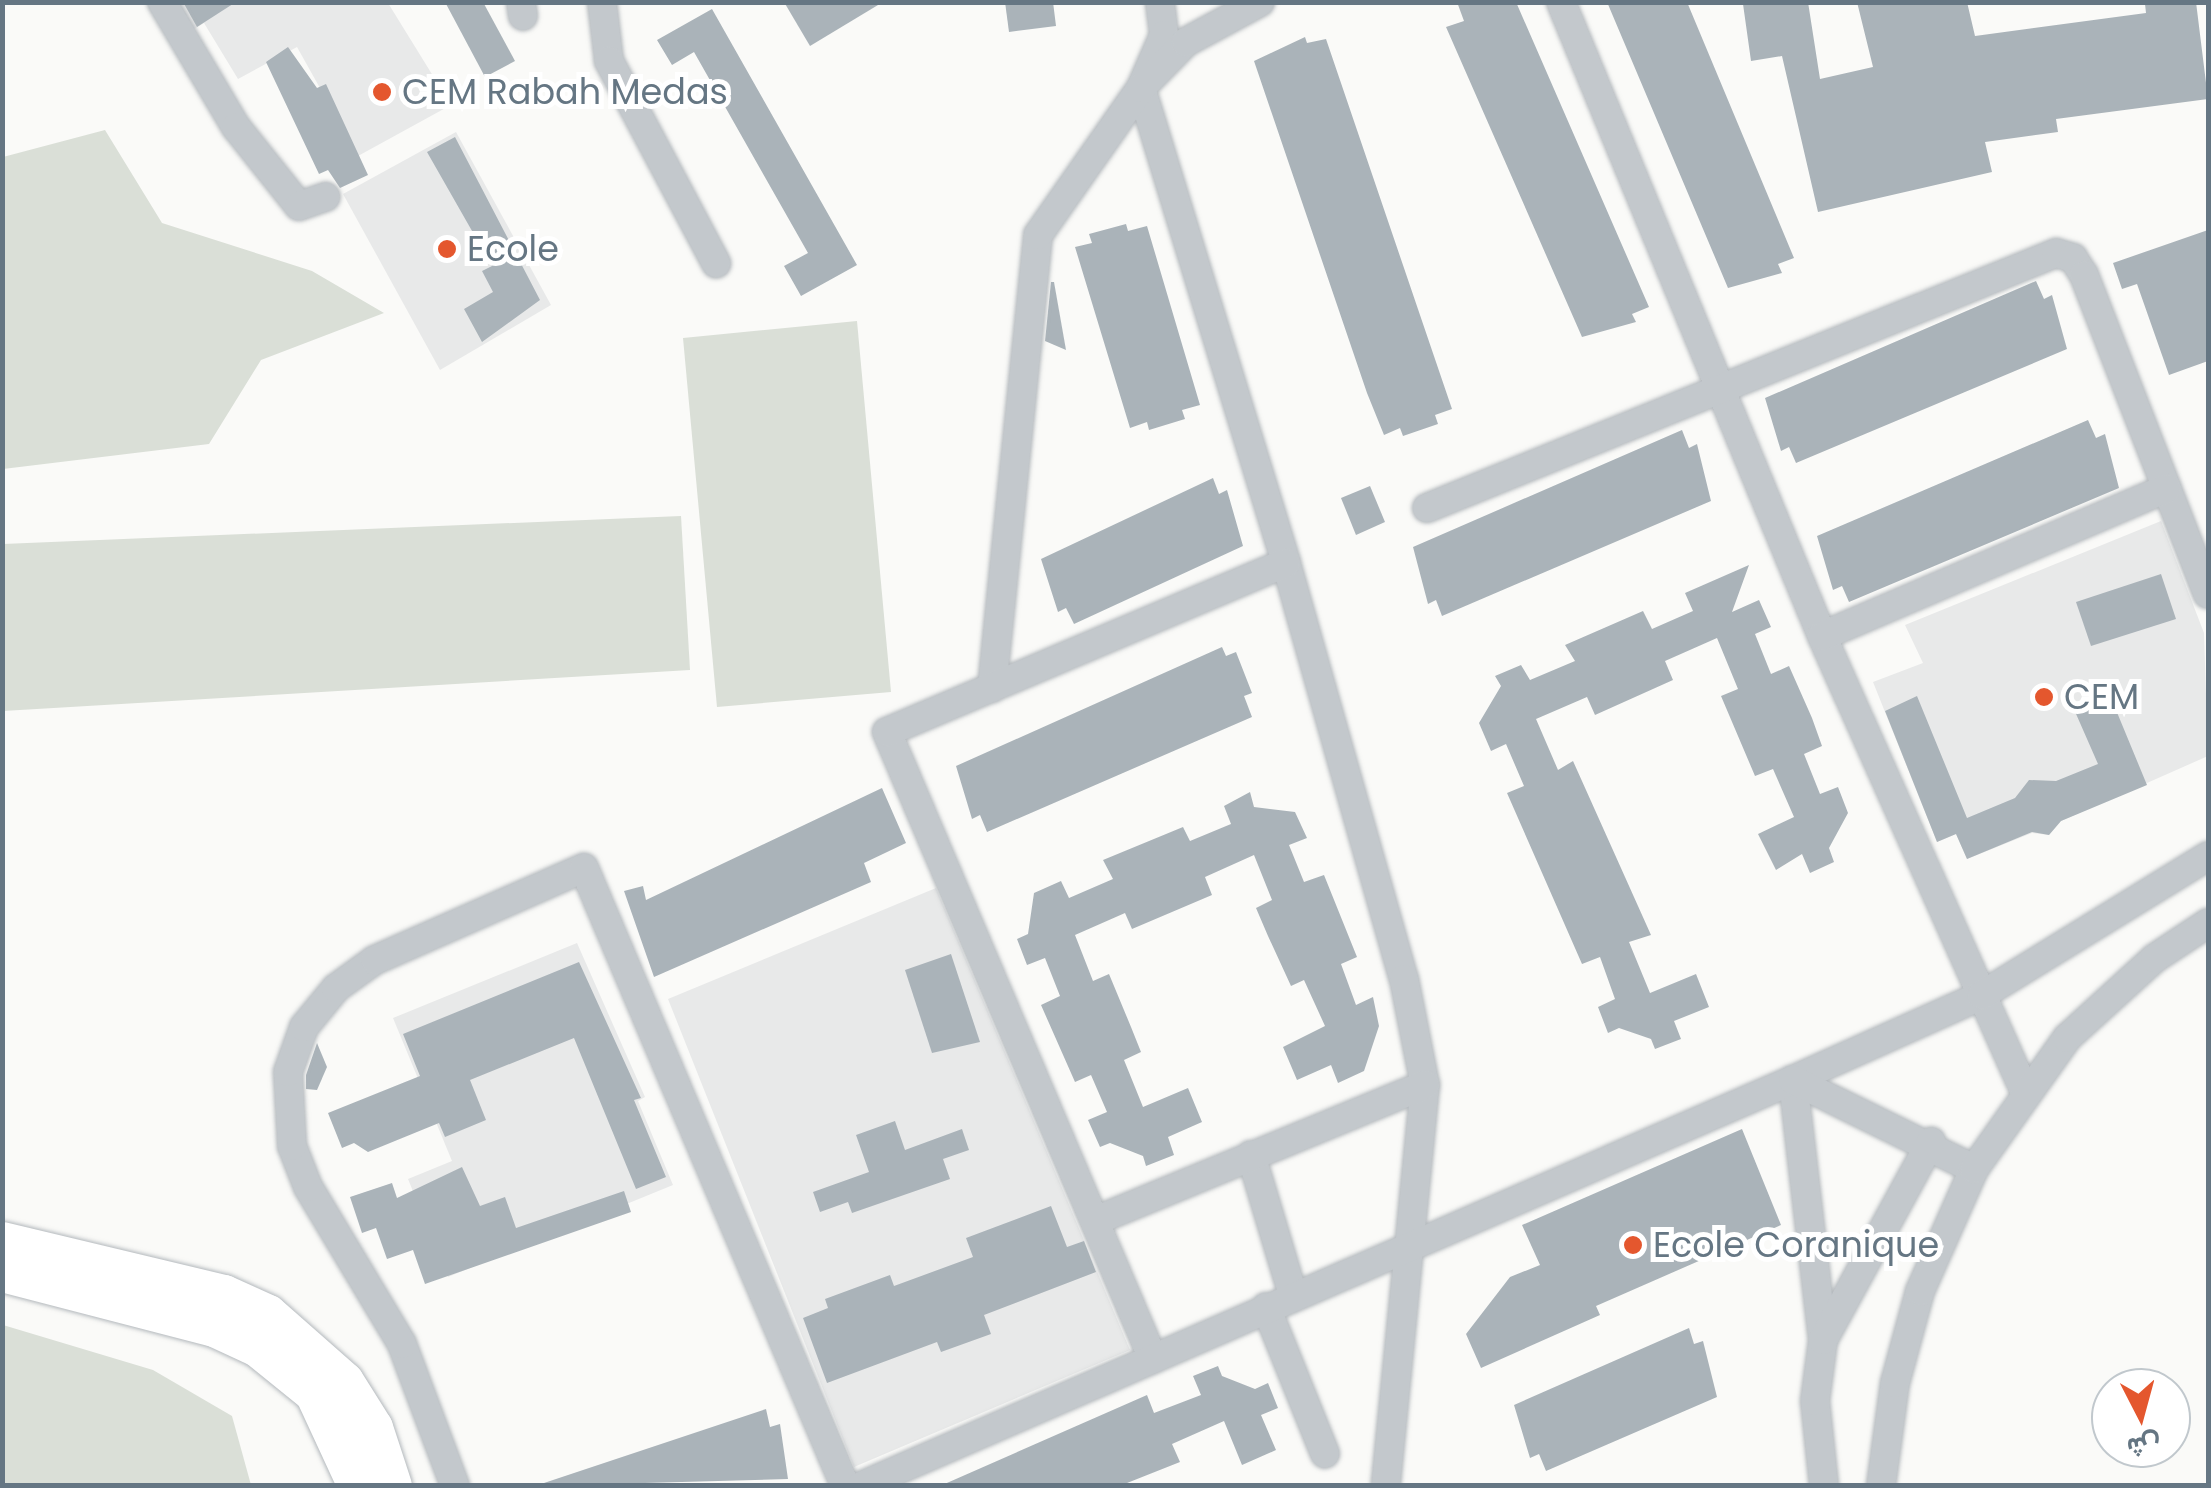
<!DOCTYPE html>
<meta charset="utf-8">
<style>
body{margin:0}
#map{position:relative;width:2211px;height:1488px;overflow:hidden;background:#fafaf8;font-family:Poppins,Vazirmatn,sans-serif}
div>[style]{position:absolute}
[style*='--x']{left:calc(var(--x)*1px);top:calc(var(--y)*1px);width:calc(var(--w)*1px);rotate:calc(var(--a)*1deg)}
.built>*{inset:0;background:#e8e9e9}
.green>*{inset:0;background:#dadfd7}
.building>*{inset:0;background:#aab3b9}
.roads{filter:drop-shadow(0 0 2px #b4b9bd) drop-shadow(0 0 2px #b4b9bd)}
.minor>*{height:28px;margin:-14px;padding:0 14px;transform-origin:14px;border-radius:14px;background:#c3c8cc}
.highway>*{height:40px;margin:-20px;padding:0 20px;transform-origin:20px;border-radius:20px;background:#fff}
.dots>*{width:28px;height:28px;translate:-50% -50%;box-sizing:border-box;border:5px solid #fff;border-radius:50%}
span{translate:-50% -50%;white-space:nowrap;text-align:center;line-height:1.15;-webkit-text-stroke:10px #fff;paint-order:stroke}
.poi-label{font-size:35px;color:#657683}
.left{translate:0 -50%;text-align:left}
.frame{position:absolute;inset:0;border:5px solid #657683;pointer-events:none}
.north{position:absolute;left:2091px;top:1368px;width:100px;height:100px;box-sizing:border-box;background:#fff;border:2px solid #c1c8cd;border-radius:50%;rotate:174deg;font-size:28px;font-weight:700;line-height:40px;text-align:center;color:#657683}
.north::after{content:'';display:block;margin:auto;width:35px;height:45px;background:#e4572e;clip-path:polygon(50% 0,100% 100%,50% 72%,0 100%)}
</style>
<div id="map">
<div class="built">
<div style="clip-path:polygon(174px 3px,388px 3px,451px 105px,358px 156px,297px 47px,238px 79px,204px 23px,191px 31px)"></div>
<div style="clip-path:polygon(456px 132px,551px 305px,440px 370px,343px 194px)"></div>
<div style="clip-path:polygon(2161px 521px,2204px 633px,2208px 756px,2061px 821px,2049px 835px,2032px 833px,1967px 859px,1956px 834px,1937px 842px,1873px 682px,1923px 663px,1905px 625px)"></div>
<div style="clip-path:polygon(936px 888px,1130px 1350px,854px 1467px,668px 999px)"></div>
<div style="clip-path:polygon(577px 943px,645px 1097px,638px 1101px,673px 1185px,448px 1277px,408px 1179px,452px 1161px,393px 1018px)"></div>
</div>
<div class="green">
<div style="clip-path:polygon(105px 130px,162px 223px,312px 271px,384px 313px,261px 360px,209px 444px,3px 469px,3px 157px)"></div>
<div style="clip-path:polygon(857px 321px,891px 692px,717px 707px,683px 338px)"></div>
<div style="clip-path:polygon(681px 516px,690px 670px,3px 711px,3px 544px)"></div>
<div style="clip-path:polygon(3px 1325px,153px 1370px,232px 1416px,251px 1485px,3px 1485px)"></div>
</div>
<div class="building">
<div style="clip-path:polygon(183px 2px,236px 2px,197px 27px)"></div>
<div style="clip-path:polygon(445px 2px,483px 2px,515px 61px,485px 77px)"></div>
<div style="clip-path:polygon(784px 2px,883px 2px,810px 46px)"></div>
<div style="clip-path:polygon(1005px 2px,1053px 2px,1056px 26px,1009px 32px)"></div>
<div style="clip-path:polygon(1457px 2px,1516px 2px,1649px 307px,1632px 314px,1636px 322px,1582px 337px,1446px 27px,1464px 21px)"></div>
<div style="clip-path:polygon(1607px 2px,1687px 2px,1794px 258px,1778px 264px,1782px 273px,1728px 288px)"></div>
<div style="clip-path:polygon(1808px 2px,1820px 79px,1873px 67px,1857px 2px,1967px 2px,1975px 36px,2146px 13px,2145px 4px,2196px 2px,2208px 99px,2056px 119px,2058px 132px,1985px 142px,1992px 172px,1818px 212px,1782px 56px,1751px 61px,1743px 4px)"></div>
<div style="clip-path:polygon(712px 9px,857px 265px,801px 296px,784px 266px,808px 253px,694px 52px,672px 65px,657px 40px)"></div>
<div style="clip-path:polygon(1305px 37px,1307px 43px,1326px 39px,1452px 409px,1435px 415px,1438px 424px,1403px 436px,1400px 428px,1384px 435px,1367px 393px,1254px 61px)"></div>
<div style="clip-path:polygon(288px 47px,317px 88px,326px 84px,368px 175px,340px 188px,328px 170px,319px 174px,266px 62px)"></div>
<div style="clip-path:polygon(455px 137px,540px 300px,482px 342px,464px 309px,493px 292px,482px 271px,492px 266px,427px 152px)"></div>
<div style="clip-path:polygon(1126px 224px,1128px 231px,1147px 226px,1200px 405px,1182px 410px,1185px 419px,1149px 430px,1147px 422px,1130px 428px,1075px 247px,1092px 243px,1089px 234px)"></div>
<div style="clip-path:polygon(2208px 230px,2208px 361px,2169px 375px,2137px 284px,2122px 289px,2113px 263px)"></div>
<div style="clip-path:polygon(2036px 281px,2044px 299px,2052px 295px,2067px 349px,1796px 463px,1789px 447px,1781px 451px,1765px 398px)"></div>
<div style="clip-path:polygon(1051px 282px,1054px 282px,1066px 350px,1045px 341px)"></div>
<div style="clip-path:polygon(2088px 420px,2096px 438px,2105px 434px,2119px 488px,1849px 602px,1842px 586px,1833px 590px,1817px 536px)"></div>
<div style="clip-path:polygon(1682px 430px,1689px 448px,1697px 444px,1711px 501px,1442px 616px,1436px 600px,1428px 604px,1413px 547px)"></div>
<div style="clip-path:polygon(1213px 478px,1219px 494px,1227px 490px,1243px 546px,1074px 624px,1066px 608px,1058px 612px,1041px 559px)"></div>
<div style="clip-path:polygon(1370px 486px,1385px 522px,1356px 535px,1341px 498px)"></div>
<div style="clip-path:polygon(1749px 565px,1732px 612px,1759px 600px,1771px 627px,1755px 634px,1771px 674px,1789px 666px,1812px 718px,1822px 746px,1804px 754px,1820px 794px,1838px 787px,1848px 813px,1829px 848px,1834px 862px,1810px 873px,1802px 854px,1776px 870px,1758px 834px,1794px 817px,1773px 769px,1755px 776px,1721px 696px,1738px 689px,1717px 638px,1665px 661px,1673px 680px,1595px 715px,1587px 697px,1536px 719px,1558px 770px,1573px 761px,1651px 935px,1629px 942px,1650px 993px,1696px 974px,1709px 1007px,1674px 1021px,1681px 1039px,1655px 1049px,1651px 1039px,1619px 1028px,1608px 1033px,1598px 1007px,1615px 999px,1600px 957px,1582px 964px,1507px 793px,1524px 786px,1506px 744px,1491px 751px,1479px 723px,1501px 686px,1495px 676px,1521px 665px,1530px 680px,1575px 661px,1565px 645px,1643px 611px,1652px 629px,1693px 611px,1685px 593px)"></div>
<div style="clip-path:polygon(2161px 574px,2176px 619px,2091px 646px,2076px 602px)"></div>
<div style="clip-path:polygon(1222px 647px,1226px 656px,1236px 652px,1252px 693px,1244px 696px,1252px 717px,987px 832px,980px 815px,972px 819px,956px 766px)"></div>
<div style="clip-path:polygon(2109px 693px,2147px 785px,2061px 821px,2049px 835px,2032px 832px,1967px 859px,1956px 834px,1937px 842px,1885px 711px,1917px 696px,1967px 818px,2015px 798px,2029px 780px,2056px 781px,2098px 764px,2073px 707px)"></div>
<div style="clip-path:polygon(882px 788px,906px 843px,864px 863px,871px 882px,654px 977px,624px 891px,643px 886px,646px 900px)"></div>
<div style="clip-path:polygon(1250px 792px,1254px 807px,1295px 812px,1307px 838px,1289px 845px,1304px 882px,1324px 875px,1357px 957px,1341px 964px,1356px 1005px,1373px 997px,1379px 1026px,1364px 1071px,1338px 1083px,1331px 1065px,1297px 1080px,1283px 1047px,1325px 1026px,1304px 980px,1291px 986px,1268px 936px,1256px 908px,1272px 900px,1254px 855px,1205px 877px,1212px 895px,1132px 929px,1125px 913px,1075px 935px,1093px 981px,1109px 974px,1131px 1027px,1141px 1052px,1124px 1060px,1143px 1107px,1188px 1088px,1202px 1122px,1168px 1137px,1174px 1155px,1146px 1166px,1143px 1156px,1110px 1143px,1100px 1147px,1088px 1120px,1107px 1112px,1091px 1075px,1075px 1082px,1041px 1005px,1060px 996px,1045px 958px,1027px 965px,1017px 939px,1028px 934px,1034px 893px,1061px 881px,1069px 898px,1113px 879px,1103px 860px,1183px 827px,1190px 841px,1231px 824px,1224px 806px)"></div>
<div style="clip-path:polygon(951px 954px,980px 1042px,932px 1053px,905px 970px)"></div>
<div style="clip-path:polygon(579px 962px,641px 1098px,634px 1100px,666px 1177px,636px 1189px,574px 1038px,470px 1080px,486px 1120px,445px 1137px,439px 1123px,368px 1152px,354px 1143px,342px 1148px,328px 1113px,420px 1076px,403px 1034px)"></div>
<div style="clip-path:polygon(317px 1043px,327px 1067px,317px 1090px,306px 1089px,306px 1075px)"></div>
<div style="clip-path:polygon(895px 1121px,905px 1150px,962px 1129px,969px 1150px,943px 1159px,950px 1179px,852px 1213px,848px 1202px,820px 1212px,813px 1192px,869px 1172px,856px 1135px)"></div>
<div style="clip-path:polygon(1742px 1129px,1781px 1225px,1596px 1306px,1600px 1315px,1481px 1368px,1466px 1334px,1510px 1277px,1540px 1265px,1522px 1225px)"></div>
<div style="clip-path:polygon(462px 1167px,480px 1206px,505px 1197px,516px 1228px,624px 1191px,631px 1212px,425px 1284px,413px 1250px,387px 1259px,376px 1228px,362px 1233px,350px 1197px,392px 1183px,397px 1198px)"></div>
<div style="clip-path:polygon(1051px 1206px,1067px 1247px,1084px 1241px,1096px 1272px,984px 1315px,991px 1334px,941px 1352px,937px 1342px,827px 1383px,803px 1318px,828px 1308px,825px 1299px,890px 1275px,894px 1286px,973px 1257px,966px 1238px)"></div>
<div style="clip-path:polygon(1689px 1328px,1694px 1344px,1703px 1341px,1717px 1397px,1546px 1471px,1539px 1454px,1530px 1458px,1514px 1405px)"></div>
<div style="clip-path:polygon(1218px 1366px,1222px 1376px,1255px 1389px,1268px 1383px,1278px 1408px,1261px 1415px,1276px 1450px,1242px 1465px,1224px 1421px,1172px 1444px,1180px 1462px,1122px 1485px,940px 1486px,1147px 1395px,1154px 1413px,1201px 1395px,1193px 1376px)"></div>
<div style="clip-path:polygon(766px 1409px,770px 1427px,780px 1424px,788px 1479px,535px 1486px)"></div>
</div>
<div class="roads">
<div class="minor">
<div style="--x:162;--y:2;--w:145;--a:59.4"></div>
<div style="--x:236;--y:127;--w:101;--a:51.4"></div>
<div style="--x:299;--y:206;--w:28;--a:-19"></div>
<div style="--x:521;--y:2;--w:14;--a:82"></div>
<div style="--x:602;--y:2;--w:59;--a:83.2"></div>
<div style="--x:609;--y:61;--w:229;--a:62.1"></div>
<div style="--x:1160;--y:2;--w:33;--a:83"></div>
<div style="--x:1164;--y:35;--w:58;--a:113.5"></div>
<div style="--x:1141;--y:88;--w:497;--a:73"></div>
<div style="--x:1286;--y:563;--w:432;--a:74.2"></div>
<div style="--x:1404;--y:979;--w:108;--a:78.8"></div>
<div style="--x:1425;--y:1085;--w:403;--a:95.6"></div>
<div style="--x:1561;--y:2;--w:686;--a:67.62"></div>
<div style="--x:1822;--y:636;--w:498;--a:66"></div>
<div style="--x:1427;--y:508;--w:679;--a:-22.07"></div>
<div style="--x:2056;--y:253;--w:18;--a:16"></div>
<div style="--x:2073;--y:258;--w:20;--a:57"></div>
<div style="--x:2084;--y:275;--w:342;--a:68.8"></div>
<div style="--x:1822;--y:636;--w:375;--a:-23.2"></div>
<div style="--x:992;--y:688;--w:455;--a:-84.2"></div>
<div style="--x:1038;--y:235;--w:179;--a:-55"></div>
<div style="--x:1141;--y:88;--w:64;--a:-45.6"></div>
<div style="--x:1186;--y:42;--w:84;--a:-28.4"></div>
<div style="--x:1251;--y:1155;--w:146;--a:73.3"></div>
<div style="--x:1097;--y:1220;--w:355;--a:-22.4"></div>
<div style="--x:1266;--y:1307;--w:158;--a:68.1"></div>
<div style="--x:1823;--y:1340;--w:262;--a:-96.6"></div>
<div style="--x:1793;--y:1080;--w:207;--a:-24.2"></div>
<div style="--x:1982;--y:995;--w:265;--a:-31.6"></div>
<div style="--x:1153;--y:1359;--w:681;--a:-112.99"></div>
<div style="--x:887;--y:732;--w:433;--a:-23"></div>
<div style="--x:455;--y:1486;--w:152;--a:-110.5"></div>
<div style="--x:402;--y:1344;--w:183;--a:-120.9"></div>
<div style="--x:308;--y:1187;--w:44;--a:-111.3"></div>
<div style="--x:292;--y:1146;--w:74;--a:-93.1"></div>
<div style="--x:288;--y:1072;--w:48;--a:-70.4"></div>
<div style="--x:304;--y:1027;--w:50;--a:-50.6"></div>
<div style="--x:336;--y:988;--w:48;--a:-35.7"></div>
<div style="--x:375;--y:960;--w:228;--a:-23.8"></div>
<div style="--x:584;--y:868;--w:671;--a:67.1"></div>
<div style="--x:861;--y:1486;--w:1017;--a:-23.54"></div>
<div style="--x:1793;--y:1080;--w:202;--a:26.2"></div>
<div style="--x:1824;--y:1486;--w:85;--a:-96"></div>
<div style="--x:1815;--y:1401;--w:62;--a:-82.5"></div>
<div style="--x:1823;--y:1340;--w:226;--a:-61.4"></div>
<div style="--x:1881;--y:1486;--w:104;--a:-82.3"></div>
<div style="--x:1895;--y:1383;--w:95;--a:-74.8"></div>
<div style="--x:1920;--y:1291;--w:133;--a:-66.1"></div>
<div style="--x:1974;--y:1169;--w:161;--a:-54.6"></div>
<div style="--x:2067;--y:1038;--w:119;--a:-42.3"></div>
<div style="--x:2155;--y:958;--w:64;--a:-33.4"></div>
</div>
<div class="highway">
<div style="--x:2;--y:1242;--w:228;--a:13.4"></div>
<div style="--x:224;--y:1295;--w:48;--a:24.4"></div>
<div style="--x:268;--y:1315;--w:101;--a:41.4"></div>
<div style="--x:344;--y:1382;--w:54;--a:57.8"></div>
<div style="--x:373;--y:1428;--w:61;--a:71.9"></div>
<div style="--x:2;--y:1272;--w:220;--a:14.5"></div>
<div style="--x:215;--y:1327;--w:47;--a:24.9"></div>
<div style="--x:258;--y:1347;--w:73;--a:38.9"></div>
<div style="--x:315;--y:1393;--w:102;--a:65.2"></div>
</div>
</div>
<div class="dots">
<div style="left:382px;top:92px;background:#e4572e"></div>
<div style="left:447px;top:249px;background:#e4572e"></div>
<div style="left:2044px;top:697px;background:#e4572e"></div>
<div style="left:1633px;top:1245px;background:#e4572e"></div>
</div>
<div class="poi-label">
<span class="left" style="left:402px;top:92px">CEM Rabah Medas</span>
<span class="left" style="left:467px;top:249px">Ecole</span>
<span class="left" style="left:2064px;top:697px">CEM</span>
<span class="left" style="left:1653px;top:1245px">Ecole Coranique</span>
</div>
<div class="frame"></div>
<div class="north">ش</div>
</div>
